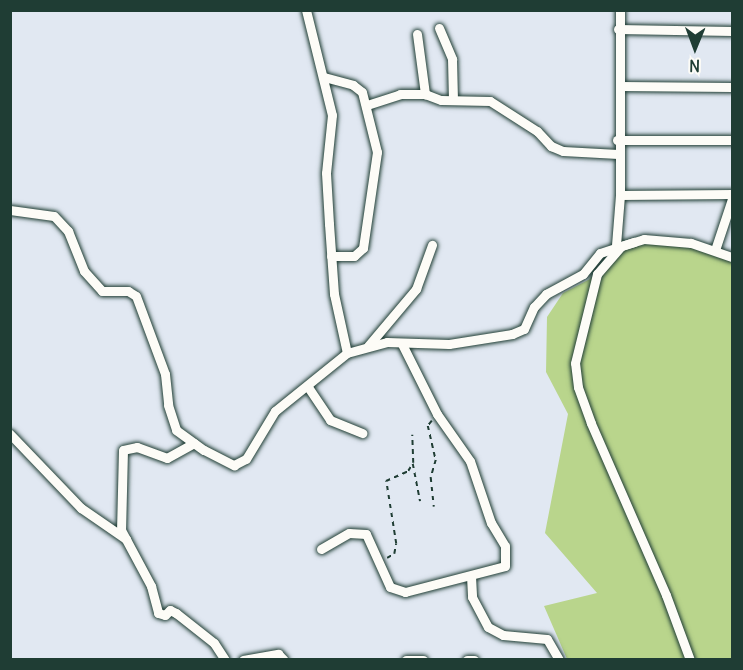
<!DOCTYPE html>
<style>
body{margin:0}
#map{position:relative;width:743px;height:670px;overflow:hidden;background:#e1e8f2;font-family:Delius,sans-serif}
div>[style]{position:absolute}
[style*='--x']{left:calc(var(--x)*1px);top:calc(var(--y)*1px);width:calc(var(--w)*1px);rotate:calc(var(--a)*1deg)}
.green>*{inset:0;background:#b9d58c}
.path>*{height:1.5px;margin-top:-0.75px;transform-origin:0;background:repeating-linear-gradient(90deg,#1f3d34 0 4.5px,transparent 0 9px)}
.roads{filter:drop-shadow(0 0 2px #1f3d34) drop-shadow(0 0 2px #1f3d34)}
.minor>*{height:9px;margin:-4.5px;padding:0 4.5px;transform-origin:4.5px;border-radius:4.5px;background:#fdfcf7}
span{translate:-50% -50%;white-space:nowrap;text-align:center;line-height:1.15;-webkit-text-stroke:4.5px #fdfcf7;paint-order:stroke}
.frame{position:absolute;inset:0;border:12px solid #1f3d34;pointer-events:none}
.north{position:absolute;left:665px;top:18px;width:60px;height:60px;-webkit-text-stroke:4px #fdfcf7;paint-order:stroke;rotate:181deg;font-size:16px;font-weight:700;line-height:24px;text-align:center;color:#1f3d34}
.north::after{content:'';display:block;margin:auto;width:21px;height:27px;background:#1f3d34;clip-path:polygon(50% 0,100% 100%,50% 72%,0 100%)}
</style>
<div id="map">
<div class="green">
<div style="clip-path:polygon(644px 239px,691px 243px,732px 257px,732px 659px,567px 659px,544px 606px,597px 593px,545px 533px,568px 414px,546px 372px,547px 317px,563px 293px,590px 279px,604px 261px)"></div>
</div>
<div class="path">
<div style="--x:432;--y:421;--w:6;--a:129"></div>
<div style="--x:428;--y:426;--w:35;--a:77"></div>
<div style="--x:436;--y:460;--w:19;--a:106"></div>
<div style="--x:431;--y:478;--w:29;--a:84"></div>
<div style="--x:413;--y:464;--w:38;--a:79"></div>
<div style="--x:387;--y:558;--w:8;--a:-30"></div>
<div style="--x:394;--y:554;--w:10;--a:-79"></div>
<div style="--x:396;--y:544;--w:64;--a:-99"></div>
<div style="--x:386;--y:481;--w:24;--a:-24"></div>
<div style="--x:408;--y:471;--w:9;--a:-58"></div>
<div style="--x:413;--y:463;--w:28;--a:-92"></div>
</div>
<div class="roads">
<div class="minor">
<div style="--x:306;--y:10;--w:108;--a:76.1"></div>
<div style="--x:332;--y:115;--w:58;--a:95.9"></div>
<div style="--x:326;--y:173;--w:51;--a:86.6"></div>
<div style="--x:329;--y:224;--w:70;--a:85.9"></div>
<div style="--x:334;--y:294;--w:60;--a:77.6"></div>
<div style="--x:439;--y:28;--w:34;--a:67"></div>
<div style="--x:452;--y:59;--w:41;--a:88.6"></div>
<div style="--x:618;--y:29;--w:114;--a:1"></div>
<div style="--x:417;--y:34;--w:61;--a:82.4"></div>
<div style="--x:324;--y:77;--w:30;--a:15"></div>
<div style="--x:353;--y:85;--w:11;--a:38"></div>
<div style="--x:362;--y:92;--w:62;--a:76"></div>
<div style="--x:377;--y:152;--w:97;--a:98.3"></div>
<div style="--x:363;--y:248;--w:12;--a:138"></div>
<div style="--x:354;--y:256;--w:23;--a:180"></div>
<div style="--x:620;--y:86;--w:112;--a:0.5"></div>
<div style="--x:367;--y:105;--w:35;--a:-18"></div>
<div style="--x:400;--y:94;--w:25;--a:0"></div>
<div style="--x:425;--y:94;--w:17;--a:21"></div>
<div style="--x:441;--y:100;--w:49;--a:1.2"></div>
<div style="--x:490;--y:101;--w:56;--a:32.6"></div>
<div style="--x:537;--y:131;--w:21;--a:47"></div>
<div style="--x:551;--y:146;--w:13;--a:23"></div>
<div style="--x:563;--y:151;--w:55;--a:3.1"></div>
<div style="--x:617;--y:140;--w:115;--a:0"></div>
<div style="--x:620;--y:195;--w:112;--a:-0.5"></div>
<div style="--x:10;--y:210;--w:44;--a:7.8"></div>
<div style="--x:54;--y:216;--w:21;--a:47"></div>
<div style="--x:68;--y:231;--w:43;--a:68.2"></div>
<div style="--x:84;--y:271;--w:27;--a:48"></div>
<div style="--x:102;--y:291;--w:26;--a:0"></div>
<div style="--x:128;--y:291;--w:9;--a:32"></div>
<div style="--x:136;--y:296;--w:83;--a:69.6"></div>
<div style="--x:165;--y:374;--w:31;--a:84"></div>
<div style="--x:168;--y:405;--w:26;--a:72"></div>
<div style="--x:176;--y:430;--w:34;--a:36"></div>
<div style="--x:204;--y:450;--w:34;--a:27"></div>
<div style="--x:234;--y:465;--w:13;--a:-27"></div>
<div style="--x:246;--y:459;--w:56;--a:-58.9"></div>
<div style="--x:275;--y:411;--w:92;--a:-38.9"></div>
<div style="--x:347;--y:353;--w:41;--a:-15.4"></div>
<div style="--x:387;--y:342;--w:62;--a:1.8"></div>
<div style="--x:449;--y:344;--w:64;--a:-9"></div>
<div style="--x:512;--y:334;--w:13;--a:-23"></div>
<div style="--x:524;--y:329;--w:24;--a:-66"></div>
<div style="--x:534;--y:307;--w:18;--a:-47"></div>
<div style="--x:546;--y:294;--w:42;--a:-28.4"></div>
<div style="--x:583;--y:274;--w:27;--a:-51"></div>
<div style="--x:600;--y:253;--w:36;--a:-18"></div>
<div style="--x:616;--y:245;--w:50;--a:-85.4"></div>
<div style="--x:620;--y:195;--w:185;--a:-90"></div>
<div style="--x:715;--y:250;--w:54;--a:-71.6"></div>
<div style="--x:368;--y:346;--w:75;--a:-49.9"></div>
<div style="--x:416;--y:289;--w:47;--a:-70"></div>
<div style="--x:308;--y:387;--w:40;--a:56"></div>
<div style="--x:330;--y:420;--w:35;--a:22"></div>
<div style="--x:10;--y:434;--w:103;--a:46.2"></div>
<div style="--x:81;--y:508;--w:55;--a:34.6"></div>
<div style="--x:194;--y:443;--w:31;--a:151"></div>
<div style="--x:167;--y:458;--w:32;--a:-160"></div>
<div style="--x:137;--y:447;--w:14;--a:168"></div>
<div style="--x:123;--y:450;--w:80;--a:91.4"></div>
<div style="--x:121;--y:530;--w:64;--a:61.8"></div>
<div style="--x:151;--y:586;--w:28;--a:75"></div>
<div style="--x:158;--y:613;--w:7;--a:16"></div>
<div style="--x:165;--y:615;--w:7;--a:-45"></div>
<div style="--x:170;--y:610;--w:7;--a:27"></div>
<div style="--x:176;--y:613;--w:48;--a:38.3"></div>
<div style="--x:214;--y:643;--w:20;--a:57"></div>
<div style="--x:321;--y:549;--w:32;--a:-30"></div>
<div style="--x:349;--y:533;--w:17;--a:3"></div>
<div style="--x:366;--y:534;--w:58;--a:65.6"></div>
<div style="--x:390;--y:587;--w:16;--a:18"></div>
<div style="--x:405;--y:592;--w:103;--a:-14.6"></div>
<div style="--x:505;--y:566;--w:20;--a:-90"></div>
<div style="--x:505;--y:546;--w:27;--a:-121"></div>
<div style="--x:491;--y:523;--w:65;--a:-108.7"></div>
<div style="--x:470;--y:461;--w:57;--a:-125.1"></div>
<div style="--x:437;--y:414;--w:78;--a:-116.6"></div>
<div style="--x:471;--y:576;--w:21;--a:87"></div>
<div style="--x:472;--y:597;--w:34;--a:62"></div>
<div style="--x:488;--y:627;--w:17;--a:28"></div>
<div style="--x:503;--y:635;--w:44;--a:5.2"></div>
<div style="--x:547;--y:639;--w:24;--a:60"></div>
<div style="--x:243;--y:660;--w:36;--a:-10"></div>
<div style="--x:278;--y:654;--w:8;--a:45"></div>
<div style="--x:406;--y:660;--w:17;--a:0"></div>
<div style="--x:467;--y:660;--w:7;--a:0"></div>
<div style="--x:690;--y:660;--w:69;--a:-110.3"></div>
<div style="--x:666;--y:595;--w:188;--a:-113.6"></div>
<div style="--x:591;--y:423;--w:38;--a:-110"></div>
<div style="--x:578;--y:387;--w:24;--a:-97"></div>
<div style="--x:575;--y:363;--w:92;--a:-76.1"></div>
<div style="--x:597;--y:274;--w:37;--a:-49"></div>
<div style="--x:621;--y:246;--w:24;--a:-17"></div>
<div style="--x:644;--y:239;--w:47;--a:4.9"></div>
<div style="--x:691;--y:243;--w:43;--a:18.9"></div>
</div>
</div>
<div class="frame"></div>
<div class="north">N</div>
</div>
